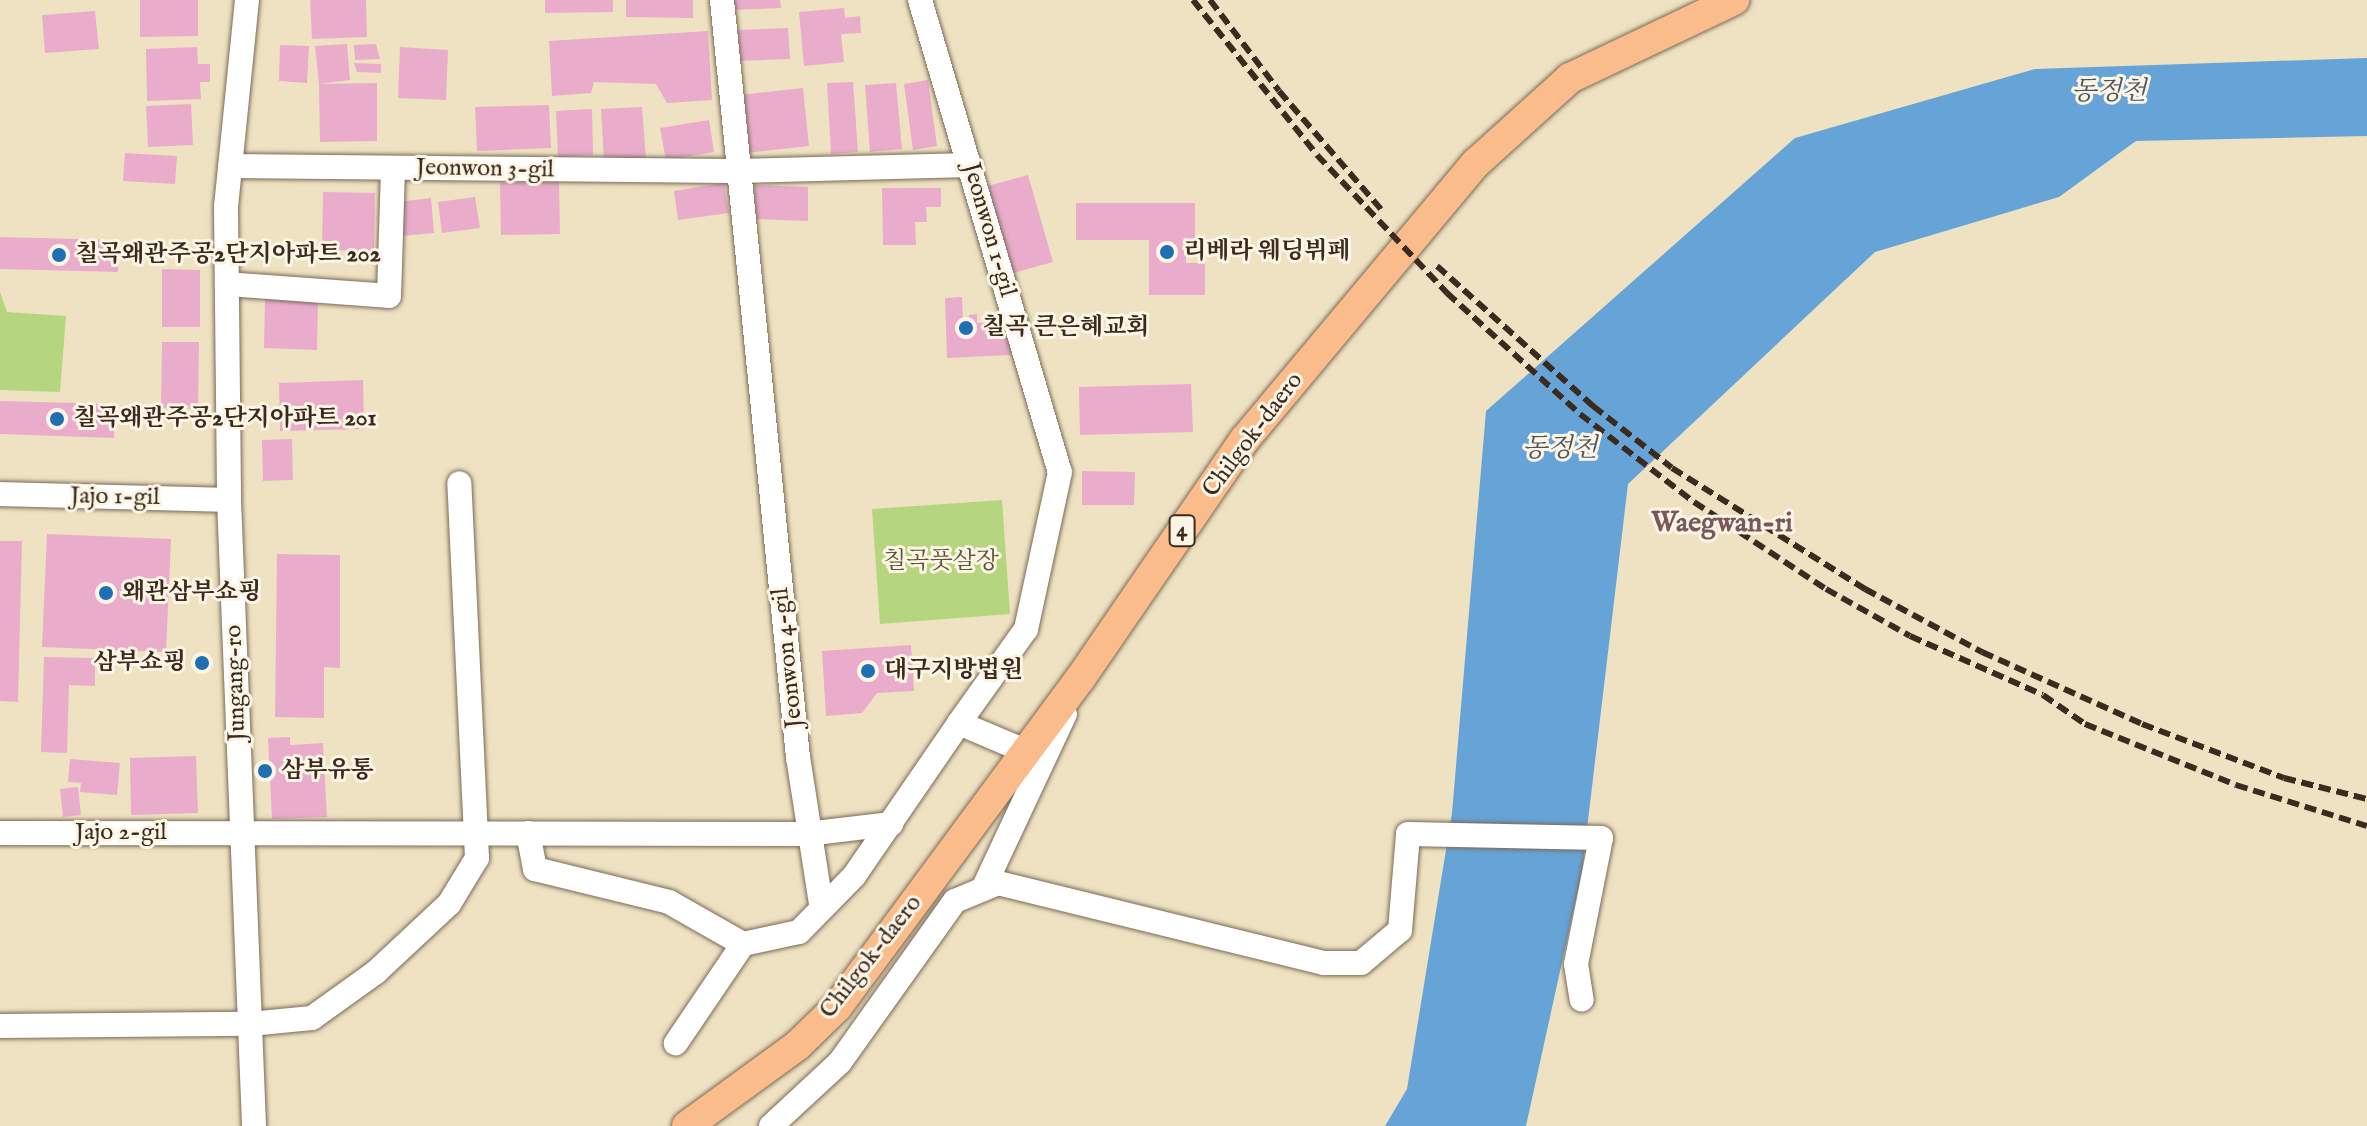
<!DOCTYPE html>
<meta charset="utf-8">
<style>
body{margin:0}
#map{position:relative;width:2367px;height:1126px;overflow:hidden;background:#efe2c2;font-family:"IM FELL English","Noto Serif KR",serif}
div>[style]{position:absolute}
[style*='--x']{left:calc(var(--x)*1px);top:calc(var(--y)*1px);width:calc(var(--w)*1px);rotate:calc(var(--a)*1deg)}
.green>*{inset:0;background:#b5d67e}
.water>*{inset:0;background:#66a4d8}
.building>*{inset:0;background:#e9adcb}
.roads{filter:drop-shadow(0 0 2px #7a6a57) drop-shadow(0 0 2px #7a6a57)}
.minor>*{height:24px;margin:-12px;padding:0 12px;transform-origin:12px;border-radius:12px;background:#fff}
.major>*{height:30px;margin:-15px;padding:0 15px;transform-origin:15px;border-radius:15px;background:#f9bc8a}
.rail>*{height:6px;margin-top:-3px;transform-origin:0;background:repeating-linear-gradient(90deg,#3b2a1e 0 12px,transparent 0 18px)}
.dots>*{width:22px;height:22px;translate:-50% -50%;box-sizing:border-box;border:4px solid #fcf5e5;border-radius:50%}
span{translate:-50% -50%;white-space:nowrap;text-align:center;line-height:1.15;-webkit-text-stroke:6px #fcf5e5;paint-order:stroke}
.shield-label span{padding:2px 6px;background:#fcf5e5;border:2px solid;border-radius:6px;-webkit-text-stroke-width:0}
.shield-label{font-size:22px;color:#3b2a1e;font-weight:700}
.street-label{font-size:24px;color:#3b2a1e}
.poi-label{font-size:24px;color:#3b2a1e;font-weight:700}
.left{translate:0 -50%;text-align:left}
.right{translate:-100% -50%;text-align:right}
.park-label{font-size:24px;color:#5a5536}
.water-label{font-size:26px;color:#4a555f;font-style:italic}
.quarter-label{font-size:28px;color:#78585b;font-weight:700}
</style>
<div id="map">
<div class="green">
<div style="clip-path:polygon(0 292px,7px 312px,66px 316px,60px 392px,0 390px)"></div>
<div style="clip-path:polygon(1002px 500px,1010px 614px,880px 624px,872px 509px)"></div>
</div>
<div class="water">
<div style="clip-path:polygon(2367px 58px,2367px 136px,2136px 141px,2059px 197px,1875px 252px,1628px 484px,1582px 871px,1526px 1126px,1385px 1126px,1407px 1089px,1452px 813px,1486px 411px,1795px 138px,2035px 69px)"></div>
</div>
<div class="building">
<div style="clip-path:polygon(140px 0,198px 0,198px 36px,140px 37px)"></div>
<div style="clip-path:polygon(310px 0,366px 0,367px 37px,312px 39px)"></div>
<div style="clip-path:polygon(545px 0,613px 0,613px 12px,545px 13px)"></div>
<div style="clip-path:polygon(626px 0,693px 0,693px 18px,626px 17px)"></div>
<div style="clip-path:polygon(731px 0,780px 0,781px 8px,731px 10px)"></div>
<div style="clip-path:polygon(844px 8px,845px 18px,860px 16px,861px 33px,841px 34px,844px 62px,804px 66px,799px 12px)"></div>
<div style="clip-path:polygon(95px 11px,99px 49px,45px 53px,42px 15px)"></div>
<div style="clip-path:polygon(788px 28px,790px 59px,738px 61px,737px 30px)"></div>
<div style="clip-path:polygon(708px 31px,712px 100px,667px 103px,656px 84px,594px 82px,591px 93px,552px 96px,549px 41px)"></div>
<div style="clip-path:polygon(347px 44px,350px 80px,319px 84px,315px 46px)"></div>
<div style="clip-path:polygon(376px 44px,380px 59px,355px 60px,354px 45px)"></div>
<div style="clip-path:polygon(280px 45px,309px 46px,307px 83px,279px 81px)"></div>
<div style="clip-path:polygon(197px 47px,198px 64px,210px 64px,210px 82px,200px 82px,201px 99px,147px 101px,146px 49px)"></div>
<div style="clip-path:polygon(400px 47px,448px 50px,446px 100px,398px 98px)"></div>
<div style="clip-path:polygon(354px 63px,381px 64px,381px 73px,357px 72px)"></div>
<div style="clip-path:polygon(928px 80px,937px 146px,913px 150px,904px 84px)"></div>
<div style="clip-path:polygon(853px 82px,858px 152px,831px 154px,827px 83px)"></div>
<div style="clip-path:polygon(377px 83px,377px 141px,320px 142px,319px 84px)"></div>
<div style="clip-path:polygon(896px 83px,902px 149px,870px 152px,865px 85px)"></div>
<div style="clip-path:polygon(803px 88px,809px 146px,747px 153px,740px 95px)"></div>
<div style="clip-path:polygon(191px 104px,193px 145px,148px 147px,146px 106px)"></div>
<div style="clip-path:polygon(549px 105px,551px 148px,477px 151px,475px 107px)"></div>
<div style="clip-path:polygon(642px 107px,646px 159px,604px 161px,601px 109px)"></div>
<div style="clip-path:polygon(592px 109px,593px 155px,558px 157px,556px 111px)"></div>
<div style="clip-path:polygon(709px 120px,714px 152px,666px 160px,660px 128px)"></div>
<div style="clip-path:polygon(125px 153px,177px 156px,175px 184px,123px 181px)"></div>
<div style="clip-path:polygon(1028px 175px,1053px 262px,1013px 273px,988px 186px)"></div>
<div style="clip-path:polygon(559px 182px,560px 234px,501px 235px,500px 183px)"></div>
<div style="clip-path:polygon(724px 183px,729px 213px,678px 220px,674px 191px)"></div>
<div style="clip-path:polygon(755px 185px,808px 187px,808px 221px,754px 219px)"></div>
<div style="clip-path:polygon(882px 188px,941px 188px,941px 207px,926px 207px,927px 222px,915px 222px,916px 245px,883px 245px)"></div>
<div style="clip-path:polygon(323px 192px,375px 193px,374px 251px,322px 250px)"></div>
<div style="clip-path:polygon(475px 197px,480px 228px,442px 233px,438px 202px)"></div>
<div style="clip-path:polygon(431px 198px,434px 233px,401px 236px,398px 202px)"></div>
<div style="clip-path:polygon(1076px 203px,1195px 203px,1195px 240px,1186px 240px,1186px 263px,1205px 263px,1205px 295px,1149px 295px,1149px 240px,1076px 240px)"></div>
<div style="clip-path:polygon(0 237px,119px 240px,118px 272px,0 269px)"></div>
<div style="clip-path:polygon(162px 269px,200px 270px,200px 327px,162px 327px)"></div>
<div style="clip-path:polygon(265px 297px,318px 299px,317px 350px,264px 348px)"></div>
<div style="clip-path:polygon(962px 297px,963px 324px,969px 324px,969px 315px,977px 314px,977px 323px,986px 323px,987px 328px,1009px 327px,1011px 355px,947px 358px,945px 298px)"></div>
<div style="clip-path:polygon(162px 342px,199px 342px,198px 409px,161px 408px)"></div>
<div style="clip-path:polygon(363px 380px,364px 429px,280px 431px,279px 383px)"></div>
<div style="clip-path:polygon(1191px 384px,1193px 432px,1080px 435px,1079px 387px)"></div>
<div style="clip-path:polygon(0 401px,115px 404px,114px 438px,0 434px)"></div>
<div style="clip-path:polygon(292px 439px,293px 480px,263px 481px,262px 440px)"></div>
<div style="clip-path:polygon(1082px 471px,1135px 472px,1134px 505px,1082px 505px)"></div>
<div style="clip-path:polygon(47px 534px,171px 539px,166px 652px,42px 647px)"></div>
<div style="clip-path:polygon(0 541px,22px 541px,18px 702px,0 701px)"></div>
<div style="clip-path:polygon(277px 554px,340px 555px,340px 668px,324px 667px,324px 718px,275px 717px)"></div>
<div style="clip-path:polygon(911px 645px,914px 691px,877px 693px,862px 713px,826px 716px,822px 651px)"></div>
<div style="clip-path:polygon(44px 657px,95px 658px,95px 686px,69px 685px,67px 753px,41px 752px)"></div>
<div style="clip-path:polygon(290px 737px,290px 745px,323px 743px,327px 817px,272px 819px,268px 738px)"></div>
<div style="clip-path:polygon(196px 756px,198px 813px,131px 815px,130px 758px)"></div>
<div style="clip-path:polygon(70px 759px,120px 763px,117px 795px,80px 792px,81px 783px,68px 782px)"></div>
<div style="clip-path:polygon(78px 787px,81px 815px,63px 817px,60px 789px)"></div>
</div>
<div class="roads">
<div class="minor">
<div style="--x:247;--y:0;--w:207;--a:95.8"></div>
<div style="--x:226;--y:206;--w:294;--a:89.4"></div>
<div style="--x:229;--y:500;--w:626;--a:87.71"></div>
<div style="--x:722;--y:0;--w:761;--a:84.27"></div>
<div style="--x:798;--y:757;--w:149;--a:81.1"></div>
<div style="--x:920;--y:0;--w:492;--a:73.5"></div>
<div style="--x:1060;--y:472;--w:161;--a:102.2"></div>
<div style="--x:1026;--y:629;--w:115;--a:125.5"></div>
<div style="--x:230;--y:166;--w:509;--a:0.56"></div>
<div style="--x:739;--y:171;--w:231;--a:-1.5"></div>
<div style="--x:227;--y:284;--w:162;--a:4.2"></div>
<div style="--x:389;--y:296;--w:128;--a:-88.2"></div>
<div style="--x:0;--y:494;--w:229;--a:1.5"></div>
<div style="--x:0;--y:833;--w:807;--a:0.07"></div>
<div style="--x:807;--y:834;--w:85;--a:-6.8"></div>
<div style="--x:528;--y:833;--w:37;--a:79"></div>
<div style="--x:535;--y:869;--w:138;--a:13.8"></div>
<div style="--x:669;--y:902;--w:85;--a:29.6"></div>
<div style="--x:743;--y:944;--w:120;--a:124.1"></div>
<div style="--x:983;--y:889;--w:193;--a:-64.9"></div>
<div style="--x:743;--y:944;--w:57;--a:-12.1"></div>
<div style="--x:799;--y:932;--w:78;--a:-45.5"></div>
<div style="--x:854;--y:876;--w:186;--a:-55.5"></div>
<div style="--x:959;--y:723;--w:72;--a:23"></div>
<div style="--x:0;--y:1026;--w:250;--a:-0.5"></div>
<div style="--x:250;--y:1024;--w:62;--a:-5.5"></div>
<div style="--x:312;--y:1018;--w:79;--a:-35.7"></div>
<div style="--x:376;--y:972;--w:100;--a:-43"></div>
<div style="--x:449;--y:904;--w:54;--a:-58.7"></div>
<div style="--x:477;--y:858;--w:375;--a:-92.7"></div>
<div style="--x:771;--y:1126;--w:94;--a:-42.8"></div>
<div style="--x:840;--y:1062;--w:198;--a:-54.5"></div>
<div style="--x:955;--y:901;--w:47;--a:-22.7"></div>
<div style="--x:998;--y:883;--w:336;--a:13.8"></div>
<div style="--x:1324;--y:963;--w:37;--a:0"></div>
<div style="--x:1361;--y:963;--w:51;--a:-40.2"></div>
<div style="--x:1400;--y:930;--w:96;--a:-85.2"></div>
<div style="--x:1408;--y:834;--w:193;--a:1.2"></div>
<div style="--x:1601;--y:838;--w:128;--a:101.2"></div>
<div style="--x:1576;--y:964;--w:36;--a:81"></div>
</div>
<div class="major">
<div style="--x:687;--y:1126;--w:137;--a:-36.1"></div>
<div style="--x:798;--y:1045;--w:54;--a:-44.3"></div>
<div style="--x:837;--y:1007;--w:408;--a:-53.5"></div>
<div style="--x:1080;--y:679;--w:291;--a:-55.5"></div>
<div style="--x:1245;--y:439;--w:360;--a:-50.1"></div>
<div style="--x:1476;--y:163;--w:127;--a:-42.1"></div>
<div style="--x:1570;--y:78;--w:182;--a:-25.4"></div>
</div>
</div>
<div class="rail">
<div style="--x:1193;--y:0;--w:198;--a:51.3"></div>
<div style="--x:1317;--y:155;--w:190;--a:46.7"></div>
<div style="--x:1447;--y:293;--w:180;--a:42.3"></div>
<div style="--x:1580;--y:414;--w:144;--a:37.7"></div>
<div style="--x:1694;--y:502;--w:158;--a:33.4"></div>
<div style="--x:1826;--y:589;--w:96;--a:29.2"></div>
<div style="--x:1910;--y:636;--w:145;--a:23.9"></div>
<div style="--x:2043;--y:695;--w:51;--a:34.6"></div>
<div style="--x:2085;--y:724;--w:163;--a:22"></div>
<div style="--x:2236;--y:785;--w:137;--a:17.4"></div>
<div style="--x:1210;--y:0;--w:114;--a:52.8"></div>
<div style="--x:1279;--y:91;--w:156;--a:49.2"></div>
<div style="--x:1437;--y:266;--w:210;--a:41.9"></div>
<div style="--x:1593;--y:406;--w:100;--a:38.1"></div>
<div style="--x:1672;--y:468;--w:228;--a:32.1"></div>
<div style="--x:1865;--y:589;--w:133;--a:28.3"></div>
<div style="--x:1982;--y:652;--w:175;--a:24.2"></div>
<div style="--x:2142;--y:724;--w:152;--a:20.8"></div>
<div style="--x:2284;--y:778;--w:86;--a:14.2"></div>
</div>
<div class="dots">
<div style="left:1167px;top:252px;background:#1f6fb2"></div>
<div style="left:59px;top:255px;background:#1f6fb2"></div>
<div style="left:966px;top:328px;background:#1f6fb2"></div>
<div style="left:57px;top:419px;background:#1f6fb2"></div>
<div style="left:106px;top:593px;background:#1f6fb2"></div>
<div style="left:202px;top:663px;background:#1f6fb2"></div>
<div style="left:868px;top:671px;background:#1f6fb2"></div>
<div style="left:265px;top:771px;background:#1f6fb2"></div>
</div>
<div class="shield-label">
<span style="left:1182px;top:531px">4</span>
</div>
<div class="street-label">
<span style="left:485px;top:169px;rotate:1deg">Jeonwon 3-gil</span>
<span style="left:989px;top:230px;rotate:74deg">Jeonwon 1-gil</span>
<span style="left:1253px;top:435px;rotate:-53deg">Chilgok-daero</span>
<span style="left:115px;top:497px;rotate:1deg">Jajo 1-gil</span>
<span style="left:788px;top:658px;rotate:-96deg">Jeonwon 4-gil</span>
<span style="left:236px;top:683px;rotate:-92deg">Jungang-ro</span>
<span style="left:121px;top:833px">Jajo 2-gil</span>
<span style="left:871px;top:957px;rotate:-52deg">Chilgok-daero</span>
</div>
<div class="poi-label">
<span class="left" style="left:1183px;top:252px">리베라 웨딩뷔페</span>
<span class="left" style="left:75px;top:255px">칠곡왜관주공2단지아파트 202</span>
<span class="left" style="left:982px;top:328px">칠곡 큰은혜교회</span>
<span class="left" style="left:73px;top:419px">칠곡왜관주공2단지아파트 201</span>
<span class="left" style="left:122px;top:593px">왜관삼부쇼핑</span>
<span class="right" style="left:186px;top:663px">삼부쇼핑</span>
<span class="left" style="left:884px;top:671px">대구지방법원</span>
<span class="left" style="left:281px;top:771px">삼부유통</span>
</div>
<div class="park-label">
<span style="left:941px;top:562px">칠곡풋살장</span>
</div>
<div class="water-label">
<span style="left:2109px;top:92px">동정천</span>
<span style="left:1560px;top:449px">동정천</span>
</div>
<div class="quarter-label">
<span style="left:1722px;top:524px">Waegwan-ri</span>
</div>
</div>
